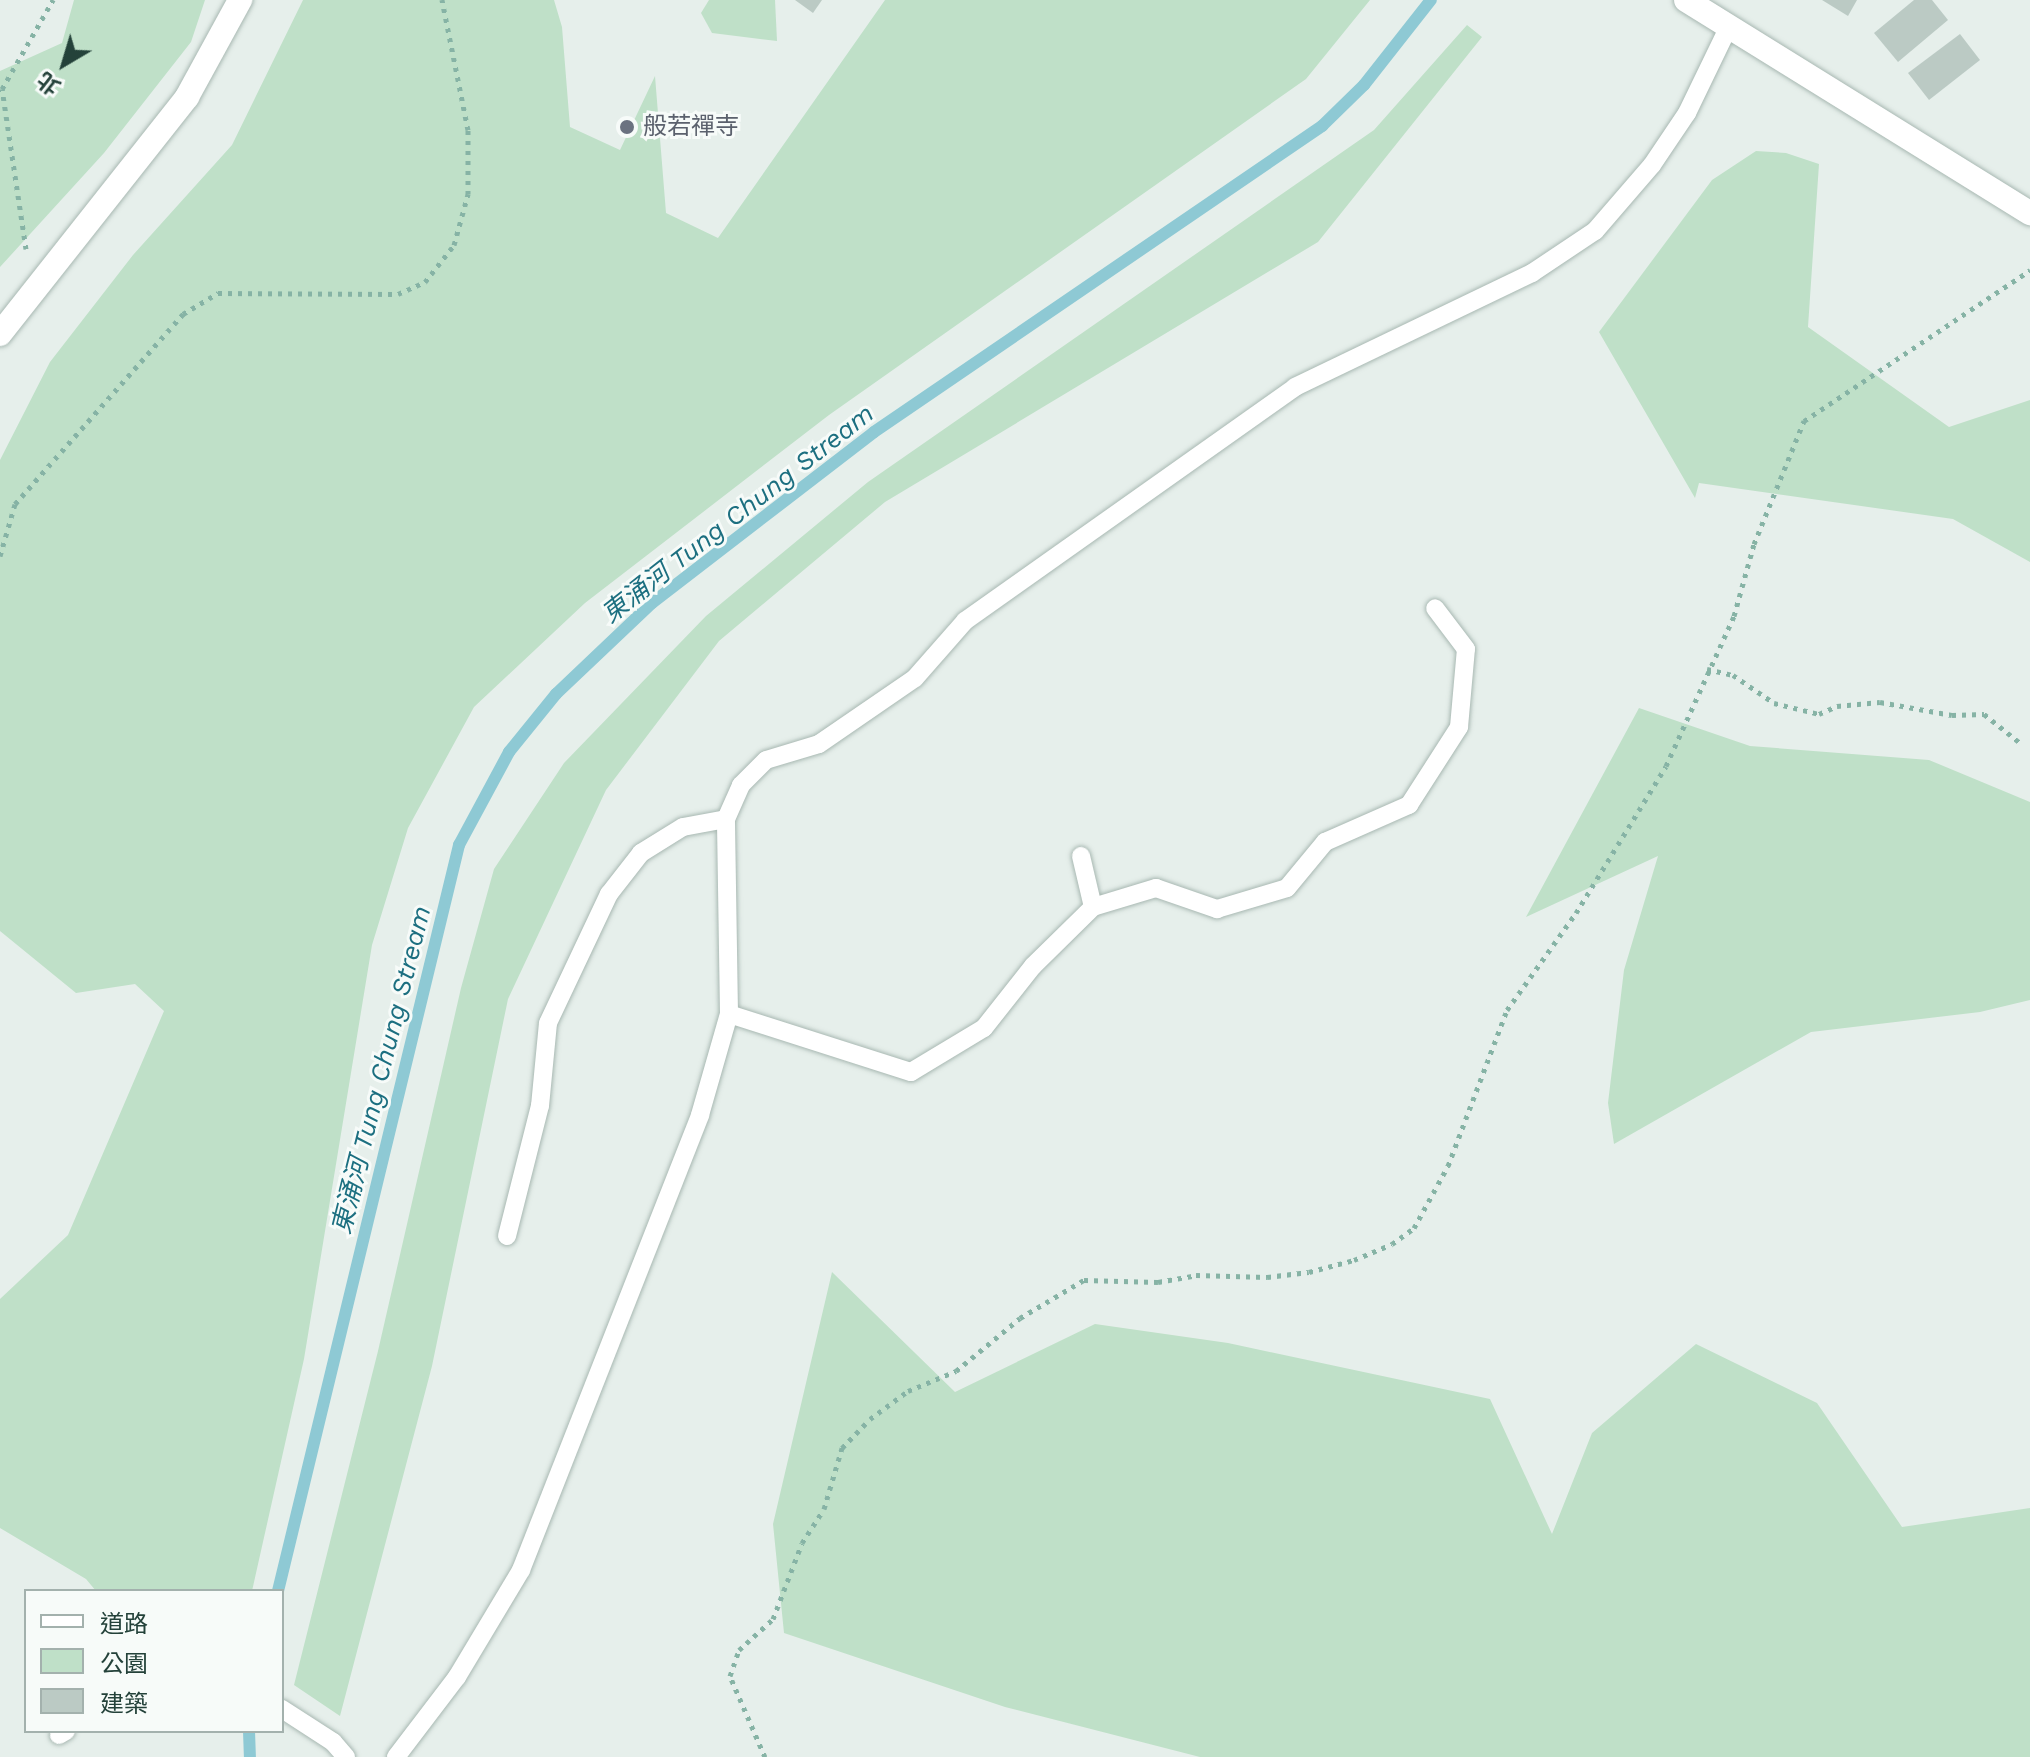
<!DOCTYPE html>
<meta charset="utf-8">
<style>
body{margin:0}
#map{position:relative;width:2030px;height:1757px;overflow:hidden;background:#e6efeb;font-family:"Work Sans","Noto Sans TC",sans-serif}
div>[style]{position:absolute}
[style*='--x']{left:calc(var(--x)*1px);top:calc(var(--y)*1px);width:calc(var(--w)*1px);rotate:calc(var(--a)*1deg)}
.green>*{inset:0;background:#bfe0c8}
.stream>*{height:12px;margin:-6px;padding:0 6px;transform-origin:6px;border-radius:6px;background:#8ec9d4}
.building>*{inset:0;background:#bbcac4}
.path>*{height:5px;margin-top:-2.5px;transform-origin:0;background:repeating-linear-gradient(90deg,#86b3a5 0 4px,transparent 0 10px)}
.roads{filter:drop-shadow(0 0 2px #a8b8b2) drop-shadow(0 0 2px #a8b8b2)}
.lane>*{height:18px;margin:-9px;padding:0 9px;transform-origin:9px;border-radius:9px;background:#fff}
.street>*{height:24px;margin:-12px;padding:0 12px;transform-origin:12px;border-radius:12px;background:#fff}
.secondary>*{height:24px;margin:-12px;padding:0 12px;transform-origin:12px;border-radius:12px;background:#fff}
.dots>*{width:22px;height:22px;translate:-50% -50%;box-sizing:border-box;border:4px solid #f7fbf9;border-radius:50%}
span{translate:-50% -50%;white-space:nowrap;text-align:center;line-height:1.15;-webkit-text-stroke:6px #f7fbf9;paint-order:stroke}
.worship-label{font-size:24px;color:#5b616d}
.left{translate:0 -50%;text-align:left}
.water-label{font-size:26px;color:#1c6f80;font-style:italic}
.legend{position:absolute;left:24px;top:1589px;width:260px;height:144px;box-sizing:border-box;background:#f7fbf9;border:2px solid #a3b1ad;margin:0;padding:10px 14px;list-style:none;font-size:24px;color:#24423a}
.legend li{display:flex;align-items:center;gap:16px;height:40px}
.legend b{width:40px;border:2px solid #a3b1ad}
.north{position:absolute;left:24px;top:24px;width:80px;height:80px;-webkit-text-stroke:6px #f7fbf9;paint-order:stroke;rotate:218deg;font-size:22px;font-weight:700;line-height:32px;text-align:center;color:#24423a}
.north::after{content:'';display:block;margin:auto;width:28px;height:36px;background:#24423a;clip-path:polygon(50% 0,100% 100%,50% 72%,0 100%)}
</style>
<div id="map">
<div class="green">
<div style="clip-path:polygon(74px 0,205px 0,191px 42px,104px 153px,0 267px,0 71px,62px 43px)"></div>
<div style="clip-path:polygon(303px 0,554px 0,562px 27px,570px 127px,620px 150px,655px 76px,666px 213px,718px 238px,885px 0,1370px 0,1306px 79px,829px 415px,585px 603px,474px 707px,408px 828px,372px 945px,304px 1359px,252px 1591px,96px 1591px,86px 1579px,0 1528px,0 1299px,68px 1235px,164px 1011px,135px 984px,76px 993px,0 931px,0 460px,50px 362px,133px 255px,232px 145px)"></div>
<div style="clip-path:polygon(709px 0,775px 0,777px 41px,712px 33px,701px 13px)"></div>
<div style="clip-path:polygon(1467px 25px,1482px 37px,1318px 242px,885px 502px,719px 641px,606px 790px,508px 999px,432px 1366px,340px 1716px,294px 1685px,378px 1351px,461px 988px,494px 869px,564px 763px,706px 616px,868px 482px,1374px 130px)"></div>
<div style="clip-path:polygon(1756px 151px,1786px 153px,1819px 164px,1808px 327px,1949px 427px,2030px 400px,2030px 562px,1953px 519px,1699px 483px,1695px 498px,1599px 332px,1712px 180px)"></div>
<div style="clip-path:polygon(1639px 708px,1750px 746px,1929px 760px,2030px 802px,2030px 1000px,1980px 1012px,1811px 1032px,1614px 1144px,1608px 1103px,1624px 970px,1658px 856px,1526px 917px)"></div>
<div style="clip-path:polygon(832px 1272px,955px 1392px,1095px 1324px,1228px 1343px,1490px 1399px,1552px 1534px,1592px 1433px,1696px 1344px,1817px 1403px,1902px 1527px,2030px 1508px,2030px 1757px,1200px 1757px,1005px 1707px,784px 1633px,773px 1524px)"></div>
</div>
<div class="stream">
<div style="--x:278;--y:1591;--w:768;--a:-76.36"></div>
<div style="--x:459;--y:845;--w:106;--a:-61.7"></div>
<div style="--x:509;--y:752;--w:75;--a:-51"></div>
<div style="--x:556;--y:694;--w:132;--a:-43.5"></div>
<div style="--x:652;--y:603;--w:280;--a:-37.6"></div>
<div style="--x:874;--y:432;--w:543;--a:-34.33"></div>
<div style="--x:1322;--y:126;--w:59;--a:-44.3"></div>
<div style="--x:1364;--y:85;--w:108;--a:-51.8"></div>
<div style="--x:249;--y:1731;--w:26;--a:88"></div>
</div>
<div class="building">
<div style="clip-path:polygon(795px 0,822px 0,813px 13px)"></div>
<div style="clip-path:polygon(1822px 0,1857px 0,1848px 16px)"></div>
<div style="clip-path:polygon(1914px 0,1932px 0,1948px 20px,1898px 62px,1874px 33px)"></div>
<div style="clip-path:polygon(1960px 34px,1980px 60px,1929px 100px,1908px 73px)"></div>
</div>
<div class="path">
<div style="--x:26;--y:249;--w:162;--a:-98.5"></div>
<div style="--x:2;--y:89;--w:103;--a:-60.2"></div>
<div style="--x:0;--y:556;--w:54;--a:-73.9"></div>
<div style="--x:15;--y:504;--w:254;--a:-48.5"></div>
<div style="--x:183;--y:314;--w:41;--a:-31"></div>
<div style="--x:218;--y:293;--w:180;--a:0.3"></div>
<div style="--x:398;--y:294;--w:30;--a:-24"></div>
<div style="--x:425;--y:282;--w:47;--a:-51.9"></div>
<div style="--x:454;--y:245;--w:53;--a:-74.6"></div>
<div style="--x:468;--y:194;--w:64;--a:-90"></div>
<div style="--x:468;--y:130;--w:133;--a:-101.3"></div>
<div style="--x:1707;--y:669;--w:27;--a:13"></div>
<div style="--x:1733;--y:675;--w:50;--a:34.3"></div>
<div style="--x:1774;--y:703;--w:46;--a:13.7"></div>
<div style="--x:1819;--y:714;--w:20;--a:-24"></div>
<div style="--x:1837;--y:706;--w:43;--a:-5.3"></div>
<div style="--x:1880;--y:702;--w:73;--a:10.2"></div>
<div style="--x:1952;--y:715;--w:32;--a:-2"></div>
<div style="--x:1984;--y:714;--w:45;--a:38.7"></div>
<div style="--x:765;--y:1757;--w:88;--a:-113.4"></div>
<div style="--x:730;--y:1676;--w:28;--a:-71"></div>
<div style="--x:739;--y:1650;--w:46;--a:-42.4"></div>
<div style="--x:773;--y:1619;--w:81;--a:-69.1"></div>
<div style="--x:802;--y:1543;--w:40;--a:-57.1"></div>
<div style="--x:824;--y:1509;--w:64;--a:-73.6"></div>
<div style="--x:842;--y:1448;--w:40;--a:-46"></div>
<div style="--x:870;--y:1419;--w:47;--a:-36.4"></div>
<div style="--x:908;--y:1391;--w:52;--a:-22.6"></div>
<div style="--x:956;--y:1371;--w:83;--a:-39.6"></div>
<div style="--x:1020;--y:1318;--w:74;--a:-30.7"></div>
<div style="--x:1084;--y:1280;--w:74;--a:1.5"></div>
<div style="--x:1158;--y:1282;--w:39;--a:-10"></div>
<div style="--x:1196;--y:1275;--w:71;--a:1.6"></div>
<div style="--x:1267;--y:1277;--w:42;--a:-6.8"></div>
<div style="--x:1309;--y:1272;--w:47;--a:-14.9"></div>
<div style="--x:1354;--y:1260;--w:41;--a:-22.8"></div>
<div style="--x:1392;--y:1244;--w:27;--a:-36"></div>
<div style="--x:1414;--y:1228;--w:71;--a:-61.3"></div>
<div style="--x:1448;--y:1166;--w:167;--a:-69.3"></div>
<div style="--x:1507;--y:1010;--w:119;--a:-54.6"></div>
<div style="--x:1576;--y:913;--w:172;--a:-58.5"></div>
<div style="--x:1666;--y:766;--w:165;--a:-65.6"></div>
<div style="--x:1734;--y:616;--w:75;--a:-74.5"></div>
<div style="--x:1754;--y:544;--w:133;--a:-67.9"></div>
<div style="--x:1804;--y:421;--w:272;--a:-33.7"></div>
</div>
<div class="roads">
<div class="lane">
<div style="--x:1081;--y:856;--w:52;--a:76.8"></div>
<div style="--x:729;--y:1014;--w:191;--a:17.7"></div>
<div style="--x:911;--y:1072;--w:85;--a:-31.1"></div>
<div style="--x:984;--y:1028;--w:79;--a:-51.7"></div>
<div style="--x:1033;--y:966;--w:84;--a:-44.5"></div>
<div style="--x:1093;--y:907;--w:66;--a:-16.8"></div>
<div style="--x:1156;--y:888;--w:65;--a:19"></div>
<div style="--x:1217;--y:909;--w:73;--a:-16.7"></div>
<div style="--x:1287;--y:888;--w:60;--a:-50.4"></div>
<div style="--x:1325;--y:842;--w:92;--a:-23.8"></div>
<div style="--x:1409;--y:805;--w:93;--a:-57.3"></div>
<div style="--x:1459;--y:727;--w:78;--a:-84.9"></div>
<div style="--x:1466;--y:649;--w:51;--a:-127.1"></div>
<div style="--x:507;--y:1236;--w:134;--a:-75.8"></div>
<div style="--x:540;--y:1106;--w:83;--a:-84.5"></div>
<div style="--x:548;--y:1023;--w:143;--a:-64.7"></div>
<div style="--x:609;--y:894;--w:52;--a:-52"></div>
<div style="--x:641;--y:853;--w:49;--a:-31.8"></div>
<div style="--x:683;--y:827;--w:44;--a:-10.5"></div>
<div style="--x:282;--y:1709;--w:61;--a:32.9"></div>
<div style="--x:333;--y:1742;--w:20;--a:49"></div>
<div style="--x:59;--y:1735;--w:8;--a:-30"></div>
<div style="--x:396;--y:1757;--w:101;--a:-52.7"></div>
<div style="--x:457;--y:1677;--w:125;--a:-59.1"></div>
<div style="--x:521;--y:1570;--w:489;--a:-68.5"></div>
<div style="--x:700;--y:1115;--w:105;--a:-74"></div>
<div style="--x:729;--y:1014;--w:195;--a:-90.9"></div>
<div style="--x:726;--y:819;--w:37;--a:-66"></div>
<div style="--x:741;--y:785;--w:35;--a:-45"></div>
<div style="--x:766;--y:760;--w:55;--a:-16.8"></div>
<div style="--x:819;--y:744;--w:116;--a:-34.5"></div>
<div style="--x:915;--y:678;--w:76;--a:-48.7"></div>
<div style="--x:965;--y:621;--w:405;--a:-35.3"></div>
<div style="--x:1295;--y:387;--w:263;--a:-25.7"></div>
<div style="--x:1532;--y:273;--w:76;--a:-33.7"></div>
<div style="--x:1595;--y:231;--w:87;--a:-49.2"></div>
<div style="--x:1652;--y:165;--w:63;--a:-56.1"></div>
<div style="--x:1687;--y:113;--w:97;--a:-64.2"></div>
</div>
<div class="street">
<div style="--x:1686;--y:0;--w:405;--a:31.8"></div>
</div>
<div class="secondary">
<div style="--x:0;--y:334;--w:302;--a:-51.7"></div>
<div style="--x:187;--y:97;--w:111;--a:-61.3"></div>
</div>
</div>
<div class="dots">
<div style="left:627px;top:127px;background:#6b7280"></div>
</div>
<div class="worship-label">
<span class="left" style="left:643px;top:127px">般若禪寺</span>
</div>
<div class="water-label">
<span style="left:738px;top:514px;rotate:-38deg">東涌河 Tung Chung Stream</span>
<span style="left:382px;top:1070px;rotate:-76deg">東涌河 Tung Chung Stream</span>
</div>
<ul class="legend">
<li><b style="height:10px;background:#fff"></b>道路</li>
<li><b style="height:22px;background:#bfe0c8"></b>公園</li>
<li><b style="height:22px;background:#bbcac4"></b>建築</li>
</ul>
<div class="north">北</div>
</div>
